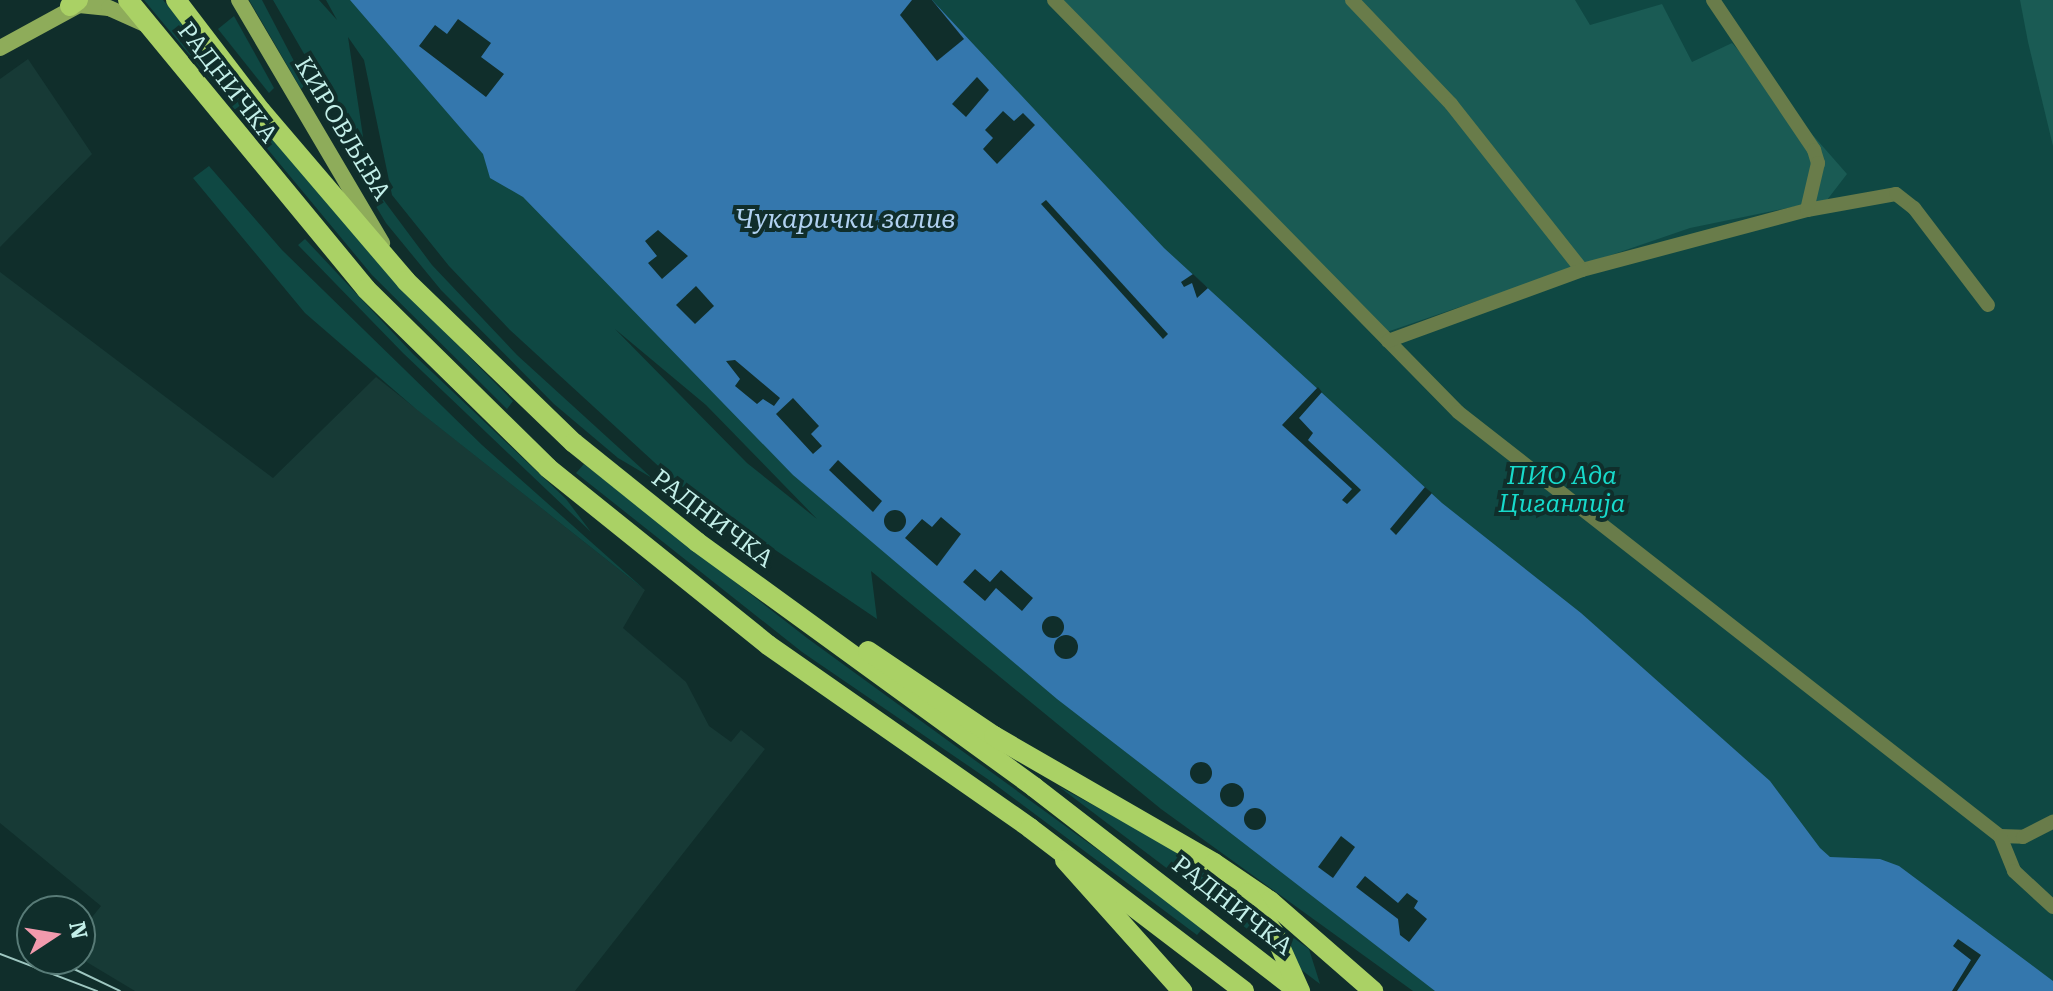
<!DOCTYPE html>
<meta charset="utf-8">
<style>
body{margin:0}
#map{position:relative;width:2053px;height:991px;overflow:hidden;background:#102e2b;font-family:"Roboto Serif",serif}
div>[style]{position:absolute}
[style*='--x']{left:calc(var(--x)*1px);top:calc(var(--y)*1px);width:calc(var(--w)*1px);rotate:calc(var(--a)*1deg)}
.built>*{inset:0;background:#173a36}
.green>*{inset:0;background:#0f4843}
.forest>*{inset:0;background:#1a5b54}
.water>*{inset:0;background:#3477ad}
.pier>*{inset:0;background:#102e2b}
.round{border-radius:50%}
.minor>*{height:14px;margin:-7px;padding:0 7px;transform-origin:7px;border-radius:7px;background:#697c4a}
.secondary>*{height:16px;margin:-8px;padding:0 8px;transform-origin:8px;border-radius:8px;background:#8eac5a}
.primary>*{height:20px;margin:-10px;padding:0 10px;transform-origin:10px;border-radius:10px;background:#aad165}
.tram>*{height:2px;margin:-1px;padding:0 1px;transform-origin:1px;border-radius:1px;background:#9ec7c1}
span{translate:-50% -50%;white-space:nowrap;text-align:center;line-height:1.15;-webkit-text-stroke:8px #102e2b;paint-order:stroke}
.street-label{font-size:24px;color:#c3efe9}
.park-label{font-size:24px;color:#17dacb;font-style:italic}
.water-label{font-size:26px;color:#b0d1f0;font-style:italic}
.north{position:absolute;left:16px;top:895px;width:80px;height:80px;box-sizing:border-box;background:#102e2b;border:2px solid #587b77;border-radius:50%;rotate:78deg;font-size:22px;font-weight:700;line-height:32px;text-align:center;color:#c3efe9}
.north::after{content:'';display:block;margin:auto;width:28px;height:36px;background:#f29aad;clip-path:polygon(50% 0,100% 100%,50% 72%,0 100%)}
</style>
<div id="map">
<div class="built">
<div style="clip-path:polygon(28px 59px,92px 154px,0 247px,0 79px)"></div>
<div style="clip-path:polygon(0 272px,273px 478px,376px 377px,645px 590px,623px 628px,686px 682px,709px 726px,731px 742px,741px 730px,765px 749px,575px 991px,135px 991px,80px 958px,80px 932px,101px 906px,0 823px)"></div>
</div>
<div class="green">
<div style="clip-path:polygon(144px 0,163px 0,422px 309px,513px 401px,507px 409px,372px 275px)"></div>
<div style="clip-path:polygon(249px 0,262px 0,306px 84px,301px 89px)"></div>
<div style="clip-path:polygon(evenodd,273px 0,319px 0,337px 20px,326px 0,2053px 0,2053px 991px,1413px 991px,1161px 809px,871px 571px,877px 619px,678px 484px,510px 330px,449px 266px,392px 195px,364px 60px,348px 37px,367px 163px,273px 0,615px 329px,706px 405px,817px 519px,747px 463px,615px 329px)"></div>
<div style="clip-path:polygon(234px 16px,274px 88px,269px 93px,218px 29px)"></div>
<div style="clip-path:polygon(347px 151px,432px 265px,517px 355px,652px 478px,618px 458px,554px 404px,441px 290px,386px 223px,345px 155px)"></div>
<div style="clip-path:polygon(209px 166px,282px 250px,482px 445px,645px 590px,416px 409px,305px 313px,193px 178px)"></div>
<div style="clip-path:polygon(305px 239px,413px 354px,566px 499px,591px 532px,403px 353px,298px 245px)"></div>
<div style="clip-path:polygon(584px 464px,807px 638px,1204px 927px,1197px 935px,989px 780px,802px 652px,576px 473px)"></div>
<div style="clip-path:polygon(1058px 786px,1161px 842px,1309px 949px,1320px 984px)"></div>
</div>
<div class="forest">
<div style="clip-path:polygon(1054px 0,1575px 0,1590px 25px,1662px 4px,1692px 62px,1732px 43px,1847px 174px,1827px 200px,1690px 228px,1381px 334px)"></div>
<div style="clip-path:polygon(2020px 0,2053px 0,2053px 146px,2028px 42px)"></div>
</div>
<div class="water">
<div style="clip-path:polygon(350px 0,932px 0,1164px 248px,1442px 503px,1581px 613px,1770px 781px,1820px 848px,1830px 857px,1880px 859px,1899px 866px,2053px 981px,2053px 991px,1435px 991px,1057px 699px,793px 475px,523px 197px,490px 178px,483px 154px)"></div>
</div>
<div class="pier">
<div style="clip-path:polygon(912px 0,932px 0,964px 39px,937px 61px,900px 15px)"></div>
<div style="clip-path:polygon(458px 19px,491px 43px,481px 57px,504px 74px,486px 97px,419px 46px,435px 25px,447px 34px)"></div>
<div style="clip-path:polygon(977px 77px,989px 90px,966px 117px,952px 104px)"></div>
<div style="clip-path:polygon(1003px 111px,1014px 121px,1023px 113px,1035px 125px,997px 164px,983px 149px,993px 138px,985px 130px)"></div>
<div style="clip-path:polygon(1046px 200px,1168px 334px,1163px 339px,1041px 204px)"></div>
<div style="clip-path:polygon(658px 230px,688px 256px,662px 279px,648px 263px,657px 256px,645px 241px)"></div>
<div style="clip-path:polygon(1193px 274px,1208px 288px,1197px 298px,1192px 283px,1184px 287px,1181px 282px)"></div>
<div style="clip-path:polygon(696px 286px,714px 306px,695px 324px,676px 305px)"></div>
<div style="clip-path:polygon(735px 360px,780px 398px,774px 406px,763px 399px,757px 404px,735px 386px,740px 379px,726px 361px)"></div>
<div style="clip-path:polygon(1318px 387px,1322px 392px,1299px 418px,1313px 433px,1308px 440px,1361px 490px,1347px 504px,1342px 500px,1352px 489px,1282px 425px)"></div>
<div style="clip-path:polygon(793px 398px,819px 426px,811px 434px,822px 446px,813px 454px,776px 414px)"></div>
<div style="clip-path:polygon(838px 460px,882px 501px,873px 512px,829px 470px)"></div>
<div style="clip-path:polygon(1425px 487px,1432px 493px,1396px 535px,1390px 529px)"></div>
<div class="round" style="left:884px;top:510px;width:22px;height:22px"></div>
<div style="clip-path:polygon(941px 517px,961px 534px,937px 566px,905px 538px,922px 519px,932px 527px)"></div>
<div style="clip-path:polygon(975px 569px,990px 582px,1001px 570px,1033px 598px,1022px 611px,996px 588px,985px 601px,963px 582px)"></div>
<div class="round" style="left:1042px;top:616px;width:22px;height:22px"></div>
<div class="round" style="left:1054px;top:635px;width:24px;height:24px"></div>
<div class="round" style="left:1190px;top:762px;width:22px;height:22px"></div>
<div class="round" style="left:1220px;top:783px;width:24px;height:24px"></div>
<div class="round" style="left:1244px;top:808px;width:22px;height:22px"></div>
<div style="clip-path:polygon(1341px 836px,1355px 847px,1333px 878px,1318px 867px)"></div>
<div style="clip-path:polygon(1365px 876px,1398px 903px,1407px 893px,1418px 901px,1414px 908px,1427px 919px,1409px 942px,1400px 935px,1398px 919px,1356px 887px)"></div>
<div style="clip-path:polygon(1958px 939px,1981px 955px,1957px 991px,1952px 991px,1971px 960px,1953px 946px)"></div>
</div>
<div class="minor">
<div style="--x:1054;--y:0;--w:577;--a:45.56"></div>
<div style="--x:1458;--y:412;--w:688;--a:38.04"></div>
<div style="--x:2000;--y:836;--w:23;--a:2"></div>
<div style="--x:2023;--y:837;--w:34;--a:-27"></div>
<div style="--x:1352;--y:0;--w:144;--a:46.4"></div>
<div style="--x:1451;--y:104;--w:211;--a:51.7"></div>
<div style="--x:1582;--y:270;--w:233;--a:-14.9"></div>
<div style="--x:1807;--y:210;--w:90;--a:-10.2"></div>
<div style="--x:1896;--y:194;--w:23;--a:38"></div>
<div style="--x:1914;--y:208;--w:122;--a:52.7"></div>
<div style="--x:1713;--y:0;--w:181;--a:56"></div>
<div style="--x:1814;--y:150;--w:14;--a:73"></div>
<div style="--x:1818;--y:163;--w:48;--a:103.2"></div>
<div style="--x:1388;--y:341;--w:207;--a:-20.1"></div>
<div style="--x:2000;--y:836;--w:38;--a:68"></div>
<div style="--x:2014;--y:871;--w:53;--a:42.7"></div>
</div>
<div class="secondary">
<div style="--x:239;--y:0;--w:282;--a:59.5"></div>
<div style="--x:0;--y:48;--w:90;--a:-28.6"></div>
<div style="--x:79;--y:5;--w:30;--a:6"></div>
<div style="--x:109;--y:8;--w:39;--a:24"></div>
</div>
<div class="primary">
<div style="--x:128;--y:0;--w:374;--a:50.5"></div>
<div style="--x:366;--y:289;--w:255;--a:44.5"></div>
<div style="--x:548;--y:468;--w:282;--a:38.8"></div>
<div style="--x:768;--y:645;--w:320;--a:34.9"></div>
<div style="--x:1030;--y:828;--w:269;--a:37.3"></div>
<div style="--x:176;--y:0;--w:140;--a:52.6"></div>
<div style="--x:261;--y:111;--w:223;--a:49.5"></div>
<div style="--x:406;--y:281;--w:233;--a:44"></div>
<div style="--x:574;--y:443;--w:158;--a:38.8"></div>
<div style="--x:697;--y:542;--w:417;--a:36"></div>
<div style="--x:1034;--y:787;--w:334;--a:37.7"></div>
<div style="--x:70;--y:6;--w:10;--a:-37"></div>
<div style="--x:868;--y:651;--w:152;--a:34"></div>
<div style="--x:994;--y:736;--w:254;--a:30"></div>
<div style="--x:1214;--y:863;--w:68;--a:34.2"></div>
<div style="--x:1270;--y:901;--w:137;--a:41.1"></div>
<div style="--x:1065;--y:860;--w:176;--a:48.2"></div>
<div style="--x:1247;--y:893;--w:48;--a:56"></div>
<div style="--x:1274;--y:933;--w:64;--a:65.9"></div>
</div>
<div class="tram">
<div style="--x:0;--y:954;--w:104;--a:20.9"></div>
<div style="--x:53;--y:959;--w:74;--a:25.5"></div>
</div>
<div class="street-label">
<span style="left:227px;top:83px;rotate:52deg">РАДНИЧКА</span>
<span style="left:342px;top:129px;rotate:59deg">КИРОВЉЕВА</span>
<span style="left:712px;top:519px;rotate:37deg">РАДНИЧКА</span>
<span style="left:1232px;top:906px;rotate:38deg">РАДНИЧКА</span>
</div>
<div class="park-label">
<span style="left:1562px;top:491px">ПИО Ада<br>Циганлија</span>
</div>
<div class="water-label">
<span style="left:845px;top:220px">Чукарички залив</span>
</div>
<div class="north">N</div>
</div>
